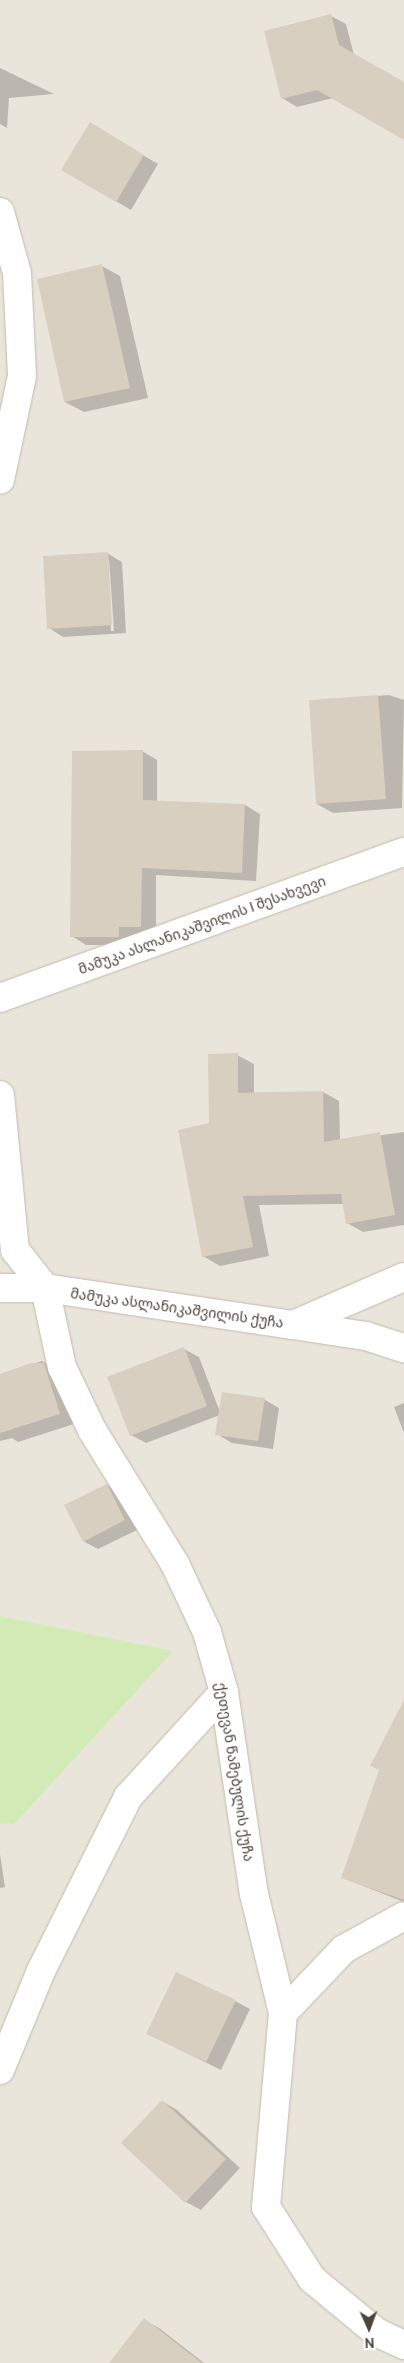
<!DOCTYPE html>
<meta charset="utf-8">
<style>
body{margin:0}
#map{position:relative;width:404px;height:2363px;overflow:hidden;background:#f6f3ec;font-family:Cabin,"Noto Sans Georgian",sans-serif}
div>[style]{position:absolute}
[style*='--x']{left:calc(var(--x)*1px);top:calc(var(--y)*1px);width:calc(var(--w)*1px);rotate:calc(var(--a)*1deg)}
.residential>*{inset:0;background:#eae5da}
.green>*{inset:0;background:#d2eab5}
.shadow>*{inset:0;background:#0003}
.building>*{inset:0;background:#d8cfc1}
.roads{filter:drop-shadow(0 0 1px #c2bbae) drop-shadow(0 0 1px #c2bbae)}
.minor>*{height:28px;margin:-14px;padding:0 14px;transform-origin:14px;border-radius:14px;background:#fff}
span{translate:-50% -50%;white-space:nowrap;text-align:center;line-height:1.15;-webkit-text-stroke:5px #fff;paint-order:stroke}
.street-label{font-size:14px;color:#4b4439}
.north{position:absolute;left:344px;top:2303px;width:50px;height:50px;-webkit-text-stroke:4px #fff;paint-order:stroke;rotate:178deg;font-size:14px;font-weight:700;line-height:20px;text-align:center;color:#4b4439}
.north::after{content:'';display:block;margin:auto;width:18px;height:22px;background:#4b4439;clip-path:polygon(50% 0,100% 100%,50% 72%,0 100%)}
</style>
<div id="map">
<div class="residential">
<div style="clip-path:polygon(0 0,404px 0,404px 2363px,0 2363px,0 1823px,14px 1823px,172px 1651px,0 1616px)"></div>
</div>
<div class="green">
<div style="clip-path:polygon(0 1616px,173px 1651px,14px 1824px,0 1823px)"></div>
</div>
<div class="shadow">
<div style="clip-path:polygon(331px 16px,346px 24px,354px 55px,404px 83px,404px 139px,333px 98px,297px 107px,282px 98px)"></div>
<div style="clip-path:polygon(0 68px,54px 94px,9px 98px,7px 128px,0 124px)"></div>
<div style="clip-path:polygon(90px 124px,158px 164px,131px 210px,63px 170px)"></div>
<div style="clip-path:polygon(102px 266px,120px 276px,148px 398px,84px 412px,65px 402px)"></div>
<div style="clip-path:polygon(evenodd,107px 553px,122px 562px,126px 633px,63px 637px,49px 628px,107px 553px,107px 560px,109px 560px,114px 631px,111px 631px,107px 560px)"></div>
<div style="clip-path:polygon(389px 695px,404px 700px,402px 808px,333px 813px,317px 804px,310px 701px)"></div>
<div style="clip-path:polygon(142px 751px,157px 760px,157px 801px,245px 805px,260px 814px,256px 881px,156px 875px,156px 935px,133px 935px,133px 945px,86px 945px,72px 936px)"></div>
<div style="clip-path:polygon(237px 1055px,254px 1064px,254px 1093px,323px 1092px,339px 1101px,340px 1141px,404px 1132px,404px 1225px,363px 1232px,347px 1223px,343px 1204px,259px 1205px,269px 1256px,220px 1266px,203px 1256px,210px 1124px)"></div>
<div style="clip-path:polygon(184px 1349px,199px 1357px,220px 1412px,265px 1400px,279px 1408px,273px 1449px,232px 1443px,217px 1434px,220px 1415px,146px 1443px,131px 1435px)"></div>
<div style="clip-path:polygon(42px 1361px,60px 1371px,77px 1423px,18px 1442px,12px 1438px,0 1441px,0 1375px)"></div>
<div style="clip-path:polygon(404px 1403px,404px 1433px,394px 1407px)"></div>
<div style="clip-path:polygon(107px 1485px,121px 1494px,139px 1529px,98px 1549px,83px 1541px)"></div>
<div style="clip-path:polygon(404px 1706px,404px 1902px,343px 1878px)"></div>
<div style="clip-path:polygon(0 1854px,5px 1887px,0 1888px)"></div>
<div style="clip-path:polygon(235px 2001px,250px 2009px,221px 2070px,148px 2034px)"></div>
<div style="clip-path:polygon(162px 2101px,177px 2110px,240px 2168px,201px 2210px,186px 2202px)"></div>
<div style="clip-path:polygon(144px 2320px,159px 2328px,204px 2363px,111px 2363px)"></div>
</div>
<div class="building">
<div style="clip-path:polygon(331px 14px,339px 45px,404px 82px,404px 140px,317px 90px,281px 99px,264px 31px)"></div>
<div style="clip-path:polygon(90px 122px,144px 155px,116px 202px,61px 170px)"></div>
<div style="clip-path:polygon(102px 264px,130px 388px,64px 402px,37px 279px)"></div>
<div style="clip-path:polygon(108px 552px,112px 625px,47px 629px,43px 556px)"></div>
<div style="clip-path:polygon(378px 695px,386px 799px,316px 804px,309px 700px)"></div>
<div style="clip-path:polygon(143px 750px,143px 800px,245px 804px,242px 873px,142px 868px,141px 927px,119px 927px,119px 937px,70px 937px,72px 751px)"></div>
<div style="clip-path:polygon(238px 1053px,238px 1093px,323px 1091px,324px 1142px,380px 1132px,395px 1215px,346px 1224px,341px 1194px,243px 1196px,253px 1247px,202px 1257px,178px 1130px,209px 1123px,208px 1054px)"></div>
<div style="clip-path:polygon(184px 1347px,207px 1406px,130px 1436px,107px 1377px)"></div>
<div style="clip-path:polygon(31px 1363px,44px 1363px,60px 1414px,0 1433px,0 1374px)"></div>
<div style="clip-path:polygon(222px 1392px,265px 1398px,258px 1441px,215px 1435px)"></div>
<div style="clip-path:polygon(107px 1484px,125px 1520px,83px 1542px,64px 1505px)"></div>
<div style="clip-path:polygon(404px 1700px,404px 1900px,341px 1878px,379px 1770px,370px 1766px)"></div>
<div style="clip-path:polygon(176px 1972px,236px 2000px,206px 2062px,146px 2034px)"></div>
<div style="clip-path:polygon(162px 2100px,226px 2159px,185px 2203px,121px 2143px)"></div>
<div style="clip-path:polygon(144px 2318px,202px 2363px,109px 2363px)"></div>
</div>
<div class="roads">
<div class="minor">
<div style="--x:0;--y:212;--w:63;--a:74.4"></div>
<div style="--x:17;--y:273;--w:103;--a:87.2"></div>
<div style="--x:22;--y:376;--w:106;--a:101.9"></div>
<div style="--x:0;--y:998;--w:430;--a:-19.9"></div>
<div style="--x:0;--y:1095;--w:156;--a:84.5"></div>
<div style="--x:15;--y:1250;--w:48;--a:51.7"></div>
<div style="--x:45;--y:1288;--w:81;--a:77.9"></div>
<div style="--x:62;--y:1367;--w:70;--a:64.5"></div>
<div style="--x:92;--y:1430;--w:158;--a:58.2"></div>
<div style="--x:175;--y:1564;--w:75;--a:64.8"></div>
<div style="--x:207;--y:1632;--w:62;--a:74.2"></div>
<div style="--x:224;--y:1692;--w:204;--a:81.6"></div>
<div style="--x:254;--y:1894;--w:122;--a:76.3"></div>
<div style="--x:283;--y:2013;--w:195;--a:95"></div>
<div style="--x:266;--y:2207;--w:85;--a:57.4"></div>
<div style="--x:312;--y:2279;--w:83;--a:39.6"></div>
<div style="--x:376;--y:2332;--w:31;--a:25"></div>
<div style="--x:0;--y:1288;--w:45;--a:0"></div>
<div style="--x:45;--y:1288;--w:251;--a:8.5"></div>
<div style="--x:293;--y:1325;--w:121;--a:-23.4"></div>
<div style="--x:293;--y:1325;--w:74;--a:8.6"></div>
<div style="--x:366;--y:1336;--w:40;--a:18"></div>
<div style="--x:283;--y:2013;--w:88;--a:-46.4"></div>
<div style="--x:344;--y:1949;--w:68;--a:-28.8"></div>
<div style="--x:0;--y:2070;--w:107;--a:-67.5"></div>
<div style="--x:41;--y:1971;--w:195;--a:-63.4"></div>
<div style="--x:128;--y:1797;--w:142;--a:-47.6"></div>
</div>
</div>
<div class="street-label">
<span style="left:202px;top:925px;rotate:-20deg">მამუკა ასლანიკაშვილის I შესახვევი</span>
<span style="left:177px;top:1308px;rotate:8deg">მამუკა ასლანიკაშვილის ქუჩა</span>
<span style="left:235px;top:1772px;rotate:81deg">ქეთევან წამებულის ქუჩა</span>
</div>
<div class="north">N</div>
</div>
